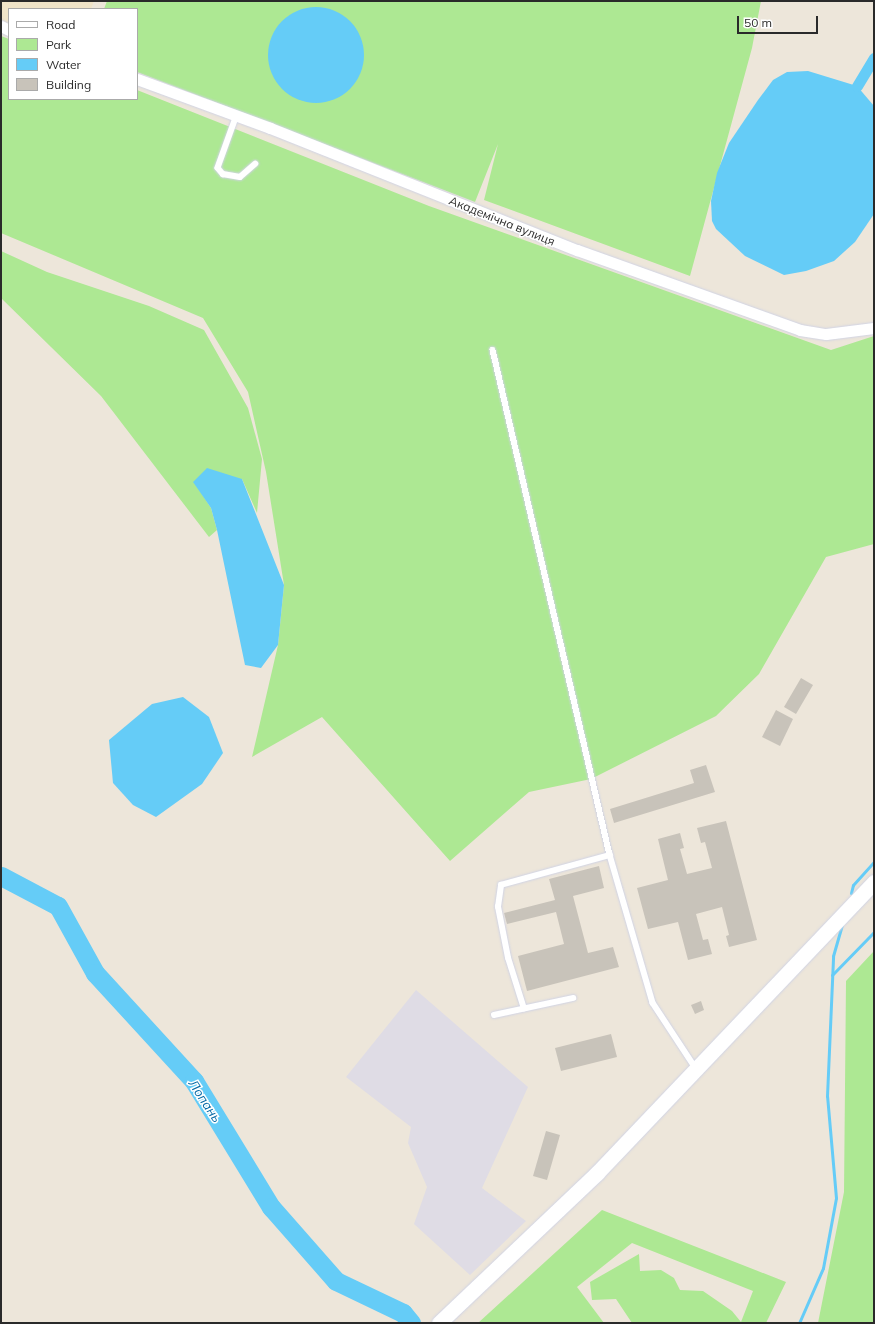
<!DOCTYPE html>
<meta charset="utf-8">
<style>
body{margin:0}
#map{position:relative;width:875px;height:1324px;overflow:hidden;background:#ede6da;font-family:Mulish,sans-serif}
div>[style]{position:absolute}
[style*='--x']{left:calc(var(--x)*1px);top:calc(var(--y)*1px);width:calc(var(--w)*1px);rotate:calc(var(--a)*1deg)}
.industrial>*{inset:0;background:#dfdce5}
.education>*{inset:0;background:#f0e4c8}
.green>*{inset:0;background:#ade893}
.water>*{inset:0;background:#65ccf7}
.round{border-radius:50%}
.stream>*{height:3px;margin:-1.5px;padding:0 1.5px;transform-origin:1.5px;border-radius:1.5px;background:#65ccf7}
.canal>*{height:11px;margin:-5.5px;padding:0 5.5px;transform-origin:5.5px;border-radius:5.5px;background:#65ccf7}
.river>*{height:19px;margin:-9.5px;padding:0 9.5px;transform-origin:9.5px;border-radius:9.5px;background:#65ccf7}
.building>*{inset:0;background:#c8c3ba}
.roads{filter:drop-shadow(0 0 1px #d0d3e4) drop-shadow(0 0 1px #d0d3e4)}
.lane>*{height:5.5px;margin:-2.75px;padding:0 2.75px;transform-origin:2.75px;border-radius:2.75px;background:#fff}
.street>*{height:11px;margin:-5.5px;padding:0 5.5px;transform-origin:5.5px;border-radius:5.5px;background:#fff}
.secondary>*{height:15px;margin:-7.5px;padding:0 7.5px;transform-origin:7.5px;border-radius:7.5px;background:#fff}
span{translate:-50% -50%;white-space:nowrap;text-align:center;line-height:1.15;-webkit-text-stroke:3px #fff;paint-order:stroke}
.street-label{font-size:12px;color:#2a2a2a}
.water-label{font-size:13px;color:#0468a4;font-style:italic}
.frame{position:absolute;inset:0;border:2px solid #2a2a2a;pointer-events:none}
.legend{position:absolute;left:8px;top:8px;width:130px;height:92px;box-sizing:border-box;background:#fff;border:1px solid #aaa;margin:0;padding:5px 7px;list-style:none;font-size:12px;color:#2a2a2a}
.legend li{display:flex;align-items:center;gap:8px;height:20px}
.legend b{width:20px;border:1px solid #aaa}
.scale{position:absolute;left:737px;top:16px;width:81px;height:18px;box-sizing:border-box;border:2px solid #2a2a2a;border-top:0;padding-left:5px;font-size:12px;line-height:14px;white-space:nowrap;color:#2a2a2a;-webkit-text-stroke:3px #fff;paint-order:stroke}
</style>
<div id="map">
<div class="industrial">
<div style="clip-path:polygon(416px 990px,528px 1087px,482px 1188px,526px 1221px,470px 1275px,414px 1224px,427px 1187px,408px 1143px,411px 1127px,346px 1077px)"></div>
</div>
<div class="education">
<div style="clip-path:polygon(1px 1px,94px 1px,91px 9px,9px 9px,9px 34px,1px 31px)"></div>
</div>
<div class="green">
<div style="clip-path:polygon(107px 1px,761px 1px,752px 48px,690px 276px,484px 200px,498px 144px,475px 202px,137px 72px,137px 9px,104px 9px)"></div>
<div style="clip-path:polygon(1px 36px,9px 39px,9px 99px,137px 99px,137px 90px,429px 206px,831px 350px,874px 336px,874px 544px,826px 557px,759px 674px,716px 716px,591px 779px,529px 792px,450px 861px,322px 717px,252px 757px,278px 645px,284px 585px,266px 472px,248px 392px,203px 318px,1px 233px)"></div>
<div style="clip-path:polygon(1px 251px,47px 272px,149px 306px,204px 330px,248px 408px,262px 459px,257px 513px,242px 479px,194px 482px,211px 508px,217px 530px,209px 537px,101px 396px,1px 298px)"></div>
<div style="clip-path:polygon(874px 951px,874px 1323px,818px 1323px,844px 1192px,846px 981px)"></div>
<div style="clip-path:polygon(602px 1210px,786px 1282px,766px 1323px,632px 1323px,616px 1299px,592px 1300px,590px 1282px,639px 1254px,640px 1271px,661px 1270px,674px 1278px,680px 1290px,703px 1291px,732px 1311px,741px 1322px,753px 1291px,632px 1243px,577px 1287px,604px 1323px,478px 1323px)"></div>
</div>
<div class="water">
<div class="round" style="left:268px;top:7px;width:96px;height:96px"></div>
<div style="clip-path:polygon(808px 71px,857px 86px,874px 106px,874px 214px,855px 242px,834px 261px,806px 271px,784px 275px,745px 256px,716px 229px,712px 221px,711px 201px,717px 173px,729px 143px,758px 100px,773px 80px,787px 72px)"></div>
<div style="clip-path:polygon(207px 468px,242px 479px,284px 585px,278px 645px,261px 668px,245px 665px,217px 530px,211px 508px,193px 482px)"></div>
<div style="clip-path:polygon(183px 697px,209px 717px,223px 753px,202px 784px,156px 817px,133px 805px,113px 783px,109px 740px,152px 704px)"></div>
</div>
<div class="stream">
<div style="--x:851;--y:893;--w:8;--a:-76"></div>
<div style="--x:853;--y:885;--w:31;--a:-48"></div>
<div style="--x:832;--y:975;--w:60;--a:-45.7"></div>
<div style="--x:799;--y:1323;--w:60;--a:-66.4"></div>
<div style="--x:823;--y:1268;--w:71;--a:-79.5"></div>
<div style="--x:836;--y:1198;--w:102;--a:-95"></div>
<div style="--x:827;--y:1096;--w:140;--a:-87.5"></div>
<div style="--x:833;--y:956;--w:32;--a:-74"></div>
</div>
<div class="canal">
<div style="--x:857;--y:86;--w:33;--a:-59"></div>
</div>
<div class="river">
<div style="--x:1;--y:876;--w:64;--a:27.8"></div>
<div style="--x:58;--y:906;--w:77;--a:61.1"></div>
<div style="--x:95;--y:973;--w:147;--a:47.5"></div>
<div style="--x:194;--y:1081;--w:148;--a:58.6"></div>
<div style="--x:271;--y:1207;--w:98;--a:48.7"></div>
<div style="--x:336;--y:1281;--w:74;--a:25.5"></div>
<div style="--x:403;--y:1313;--w:13;--a:51"></div>
</div>
<div class="building">
<div style="clip-path:polygon(801px 678px,813px 685px,796px 714px,784px 707px)"></div>
<div style="clip-path:polygon(776px 710px,793px 719px,780px 746px,762px 737px)"></div>
<div style="clip-path:polygon(706px 765px,715px 792px,614px 823px,610px 809px,694px 783px,690px 770px)"></div>
<div style="clip-path:polygon(726px 821px,757px 940px,729px 947px,726px 936px,729px 935px,722px 907px,696px 914px,703px 940px,708px 939px,712px 954px,688px 960px,678px 922px,648px 929px,637px 888px,668px 880px,658px 839px,680px 833px,684px 848px,680px 849px,687px 874px,712px 868px,705px 842px,701px 843px,697px 828px)"></div>
<div style="clip-path:polygon(599px 866px,604px 888px,573px 896px,588px 953px,613px 947px,619px 967px,527px 991px,518px 956px,564px 944px,556px 912px,507px 924px,504px 913px,555px 900px,549px 879px)"></div>
<div style="clip-path:polygon(701px 1001px,704px 1010px,695px 1014px,691px 1005px)"></div>
<div style="clip-path:polygon(611px 1034px,617px 1057px,561px 1071px,555px 1048px)"></div>
<div style="clip-path:polygon(546px 1131px,560px 1135px,547px 1180px,533px 1176px)"></div>
</div>
<div class="roads">
<div class="lane">
<div style="--x:237;--y:115;--w:56;--a:109.7"></div>
<div style="--x:218;--y:168;--w:8;--a:50"></div>
<div style="--x:223;--y:174;--w:17;--a:10"></div>
<div style="--x:240;--y:177;--w:20;--a:-41"></div>
<div style="--x:493;--y:350;--w:518;--a:76.96"></div>
<div style="--x:610;--y:855;--w:154;--a:73.8"></div>
<div style="--x:653;--y:1003;--w:77;--a:56.7"></div>
<div style="--x:524;--y:1009;--w:53;--a:-107.4"></div>
<div style="--x:508;--y:958;--w:52;--a:-101.1"></div>
<div style="--x:498;--y:907;--w:22;--a:-82"></div>
<div style="--x:501;--y:885;--w:113;--a:-15.4"></div>
<div style="--x:494;--y:1015;--w:81;--a:-12.1"></div>
</div>
<div class="street">
<div style="--x:1;--y:26;--w:9;--a:27"></div>
<div style="--x:137;--y:79;--w:142;--a:20.2"></div>
<div style="--x:270;--y:128;--w:330;--a:21.7"></div>
<div style="--x:577;--y:250;--w:237;--a:19.7"></div>
<div style="--x:800;--y:330;--w:26;--a:9"></div>
<div style="--x:826;--y:334;--w:48;--a:-7.1"></div>
</div>
<div class="secondary">
<div style="--x:439;--y:1323;--w:218;--a:-43.5"></div>
<div style="--x:597;--y:1173;--w:402;--a:-46.4"></div>
</div>
</div>
<div class="street-label">
<span style="left:502px;top:221px;rotate:22deg">Академічна вулиця</span>
</div>
<div class="water-label">
<span style="left:205px;top:1101px;rotate:57deg">Лопань</span>
</div>
<div class="frame"></div>
<ul class="legend">
<li><b style="height:5px;background:#fff"></b>Road</li>
<li><b style="height:11px;background:#ade893"></b>Park</li>
<li><b style="height:11px;background:#65ccf7"></b>Water</li>
<li><b style="height:11px;background:#c8c3ba"></b>Building</li>
</ul>
<div class="scale">50 m</div>
</div>
